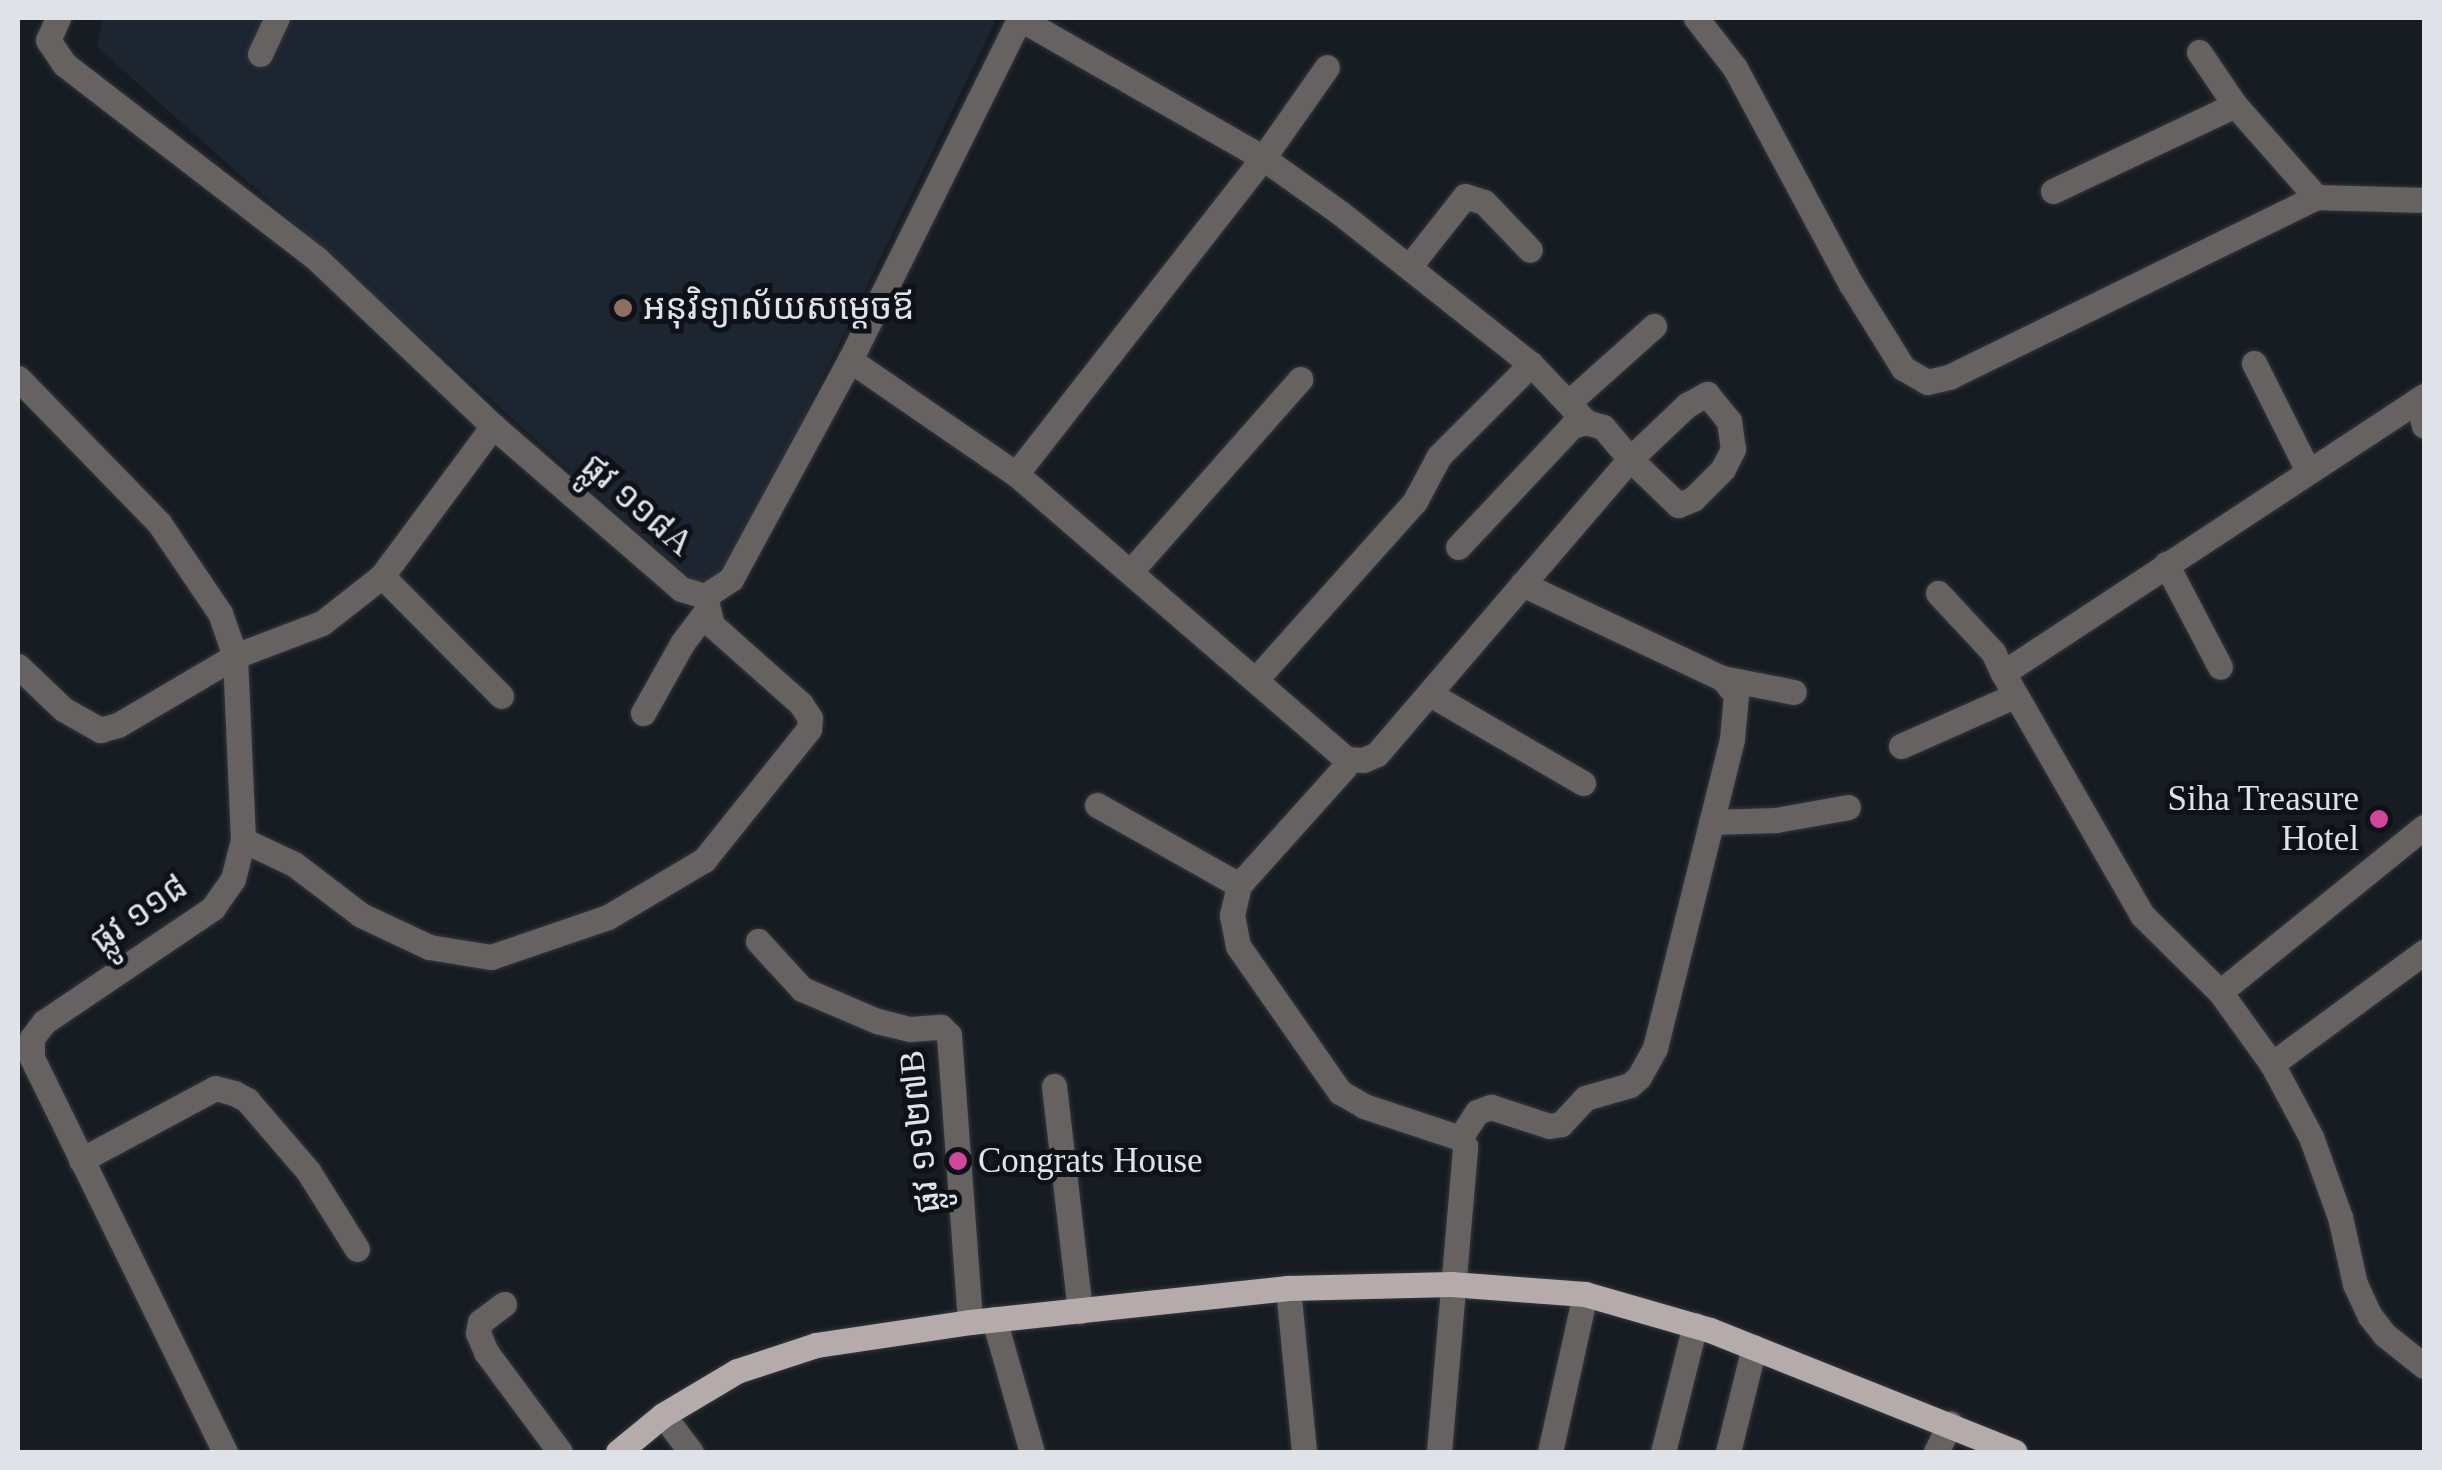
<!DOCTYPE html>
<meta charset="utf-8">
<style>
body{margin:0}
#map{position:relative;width:2442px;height:1470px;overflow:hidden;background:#171b22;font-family:"Times New Roman","Noto Sans Khmer",serif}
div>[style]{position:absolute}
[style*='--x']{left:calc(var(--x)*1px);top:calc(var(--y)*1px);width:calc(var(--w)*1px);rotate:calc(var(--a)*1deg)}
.built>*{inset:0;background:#1d2530}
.roads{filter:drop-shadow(0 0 2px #33373d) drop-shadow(0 0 2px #33373d)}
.minor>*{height:25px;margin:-12.5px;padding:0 12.5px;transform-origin:12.5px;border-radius:12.5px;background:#676262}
.major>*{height:25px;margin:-12.5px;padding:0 12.5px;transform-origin:12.5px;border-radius:12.5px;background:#b5abab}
.dots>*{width:28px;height:28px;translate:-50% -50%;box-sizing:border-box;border:5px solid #0e1218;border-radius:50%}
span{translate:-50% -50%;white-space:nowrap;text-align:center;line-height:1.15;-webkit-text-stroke:10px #0e1218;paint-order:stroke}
.poi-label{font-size:35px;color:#dfe2e6}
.left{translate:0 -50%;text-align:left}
.right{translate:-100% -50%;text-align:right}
.street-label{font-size:35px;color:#dfe2e6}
.frame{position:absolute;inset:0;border:20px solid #dfe2e6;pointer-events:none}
</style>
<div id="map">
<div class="built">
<div style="clip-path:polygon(103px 18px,989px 18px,995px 22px,730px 570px,715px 582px,698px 585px,97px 47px)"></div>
</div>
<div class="roads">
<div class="minor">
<div style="--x:58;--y:18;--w:24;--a:114"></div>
<div style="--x:48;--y:40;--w:29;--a:56"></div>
<div style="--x:64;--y:64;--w:319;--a:37.6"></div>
<div style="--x:317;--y:259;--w:243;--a:43.5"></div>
<div style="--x:493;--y:426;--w:249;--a:40.9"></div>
<div style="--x:681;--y:589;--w:25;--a:16"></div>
<div style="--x:705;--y:596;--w:31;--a:-33"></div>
<div style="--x:731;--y:579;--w:249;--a:-61.5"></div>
<div style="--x:850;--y:360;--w:382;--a:-63.6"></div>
<div style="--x:1019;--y:18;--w:281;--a:29.8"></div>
<div style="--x:1263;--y:158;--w:93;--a:35.4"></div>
<div style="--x:1339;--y:212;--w:245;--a:38.4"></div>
<div style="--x:1531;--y:364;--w:80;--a:46.5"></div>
<div style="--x:1696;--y:18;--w:63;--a:52"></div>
<div style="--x:1735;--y:68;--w:245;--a:61.8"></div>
<div style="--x:1851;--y:284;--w:99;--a:58.2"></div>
<div style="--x:1903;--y:368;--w:28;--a:30"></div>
<div style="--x:1927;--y:382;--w:23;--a:-13"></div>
<div style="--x:1949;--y:377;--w:409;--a:-26.1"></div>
<div style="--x:2316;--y:197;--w:108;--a:1.6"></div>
<div style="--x:2199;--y:52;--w:64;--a:55.8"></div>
<div style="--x:2235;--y:105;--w:123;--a:48.6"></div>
<div style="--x:260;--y:54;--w:40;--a:-65"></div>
<div style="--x:2053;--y:191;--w:201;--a:-25.3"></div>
<div style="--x:1409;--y:267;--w:90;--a:-51.7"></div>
<div style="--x:1465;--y:196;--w:20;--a:18"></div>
<div style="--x:1484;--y:202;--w:66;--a:46.2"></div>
<div style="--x:850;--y:360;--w:201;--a:34.5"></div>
<div style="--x:1016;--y:474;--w:436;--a:40.8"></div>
<div style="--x:2254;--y:363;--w:121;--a:63.4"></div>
<div style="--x:18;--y:378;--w:202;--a:45.8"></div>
<div style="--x:159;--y:523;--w:109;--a:55.9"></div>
<div style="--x:220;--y:613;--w:46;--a:70.8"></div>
<div style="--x:235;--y:656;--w:184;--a:87.5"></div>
<div style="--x:243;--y:840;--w:40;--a:104.4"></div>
<div style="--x:233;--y:879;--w:35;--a:125"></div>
<div style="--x:213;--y:908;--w:204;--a:146"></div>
<div style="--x:44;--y:1022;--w:20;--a:127"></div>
<div style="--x:32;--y:1038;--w:20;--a:90"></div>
<div style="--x:32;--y:1058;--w:439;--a:63.9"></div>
<div style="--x:2424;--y:396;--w:504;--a:146.66"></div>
<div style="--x:2003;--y:673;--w:279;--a:60.1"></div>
<div style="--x:2142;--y:915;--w:110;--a:44.6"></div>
<div style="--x:2220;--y:992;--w:89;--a:54.2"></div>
<div style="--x:2272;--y:1064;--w:83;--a:61.9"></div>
<div style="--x:2311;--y:1137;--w:85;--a:70.1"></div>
<div style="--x:2340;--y:1217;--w:69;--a:77.4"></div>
<div style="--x:2355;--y:1284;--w:35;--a:65"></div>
<div style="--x:2370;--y:1316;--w:24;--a:52"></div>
<div style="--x:2385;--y:1335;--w:50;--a:38.5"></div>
<div style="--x:2418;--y:400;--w:26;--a:77"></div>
<div style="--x:1569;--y:402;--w:114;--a:-41.8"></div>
<div style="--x:1016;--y:474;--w:401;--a:-52"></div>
<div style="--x:1263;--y:158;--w:111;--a:-54.9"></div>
<div style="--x:2166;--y:564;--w:116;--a:62.3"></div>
<div style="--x:1131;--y:571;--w:256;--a:-48.6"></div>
<div style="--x:382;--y:576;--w:169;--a:45.2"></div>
<div style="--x:1522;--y:584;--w:221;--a:25.2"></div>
<div style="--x:1722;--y:678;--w:73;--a:11"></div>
<div style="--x:1938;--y:593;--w:81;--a:47"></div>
<div style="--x:1993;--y:652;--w:23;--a:65"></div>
<div style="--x:18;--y:666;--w:62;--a:43.7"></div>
<div style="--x:63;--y:709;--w:43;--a:29.6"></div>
<div style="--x:100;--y:730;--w:19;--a:-16"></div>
<div style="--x:118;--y:725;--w:136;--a:-30.5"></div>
<div style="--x:235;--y:656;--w:93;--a:-20.8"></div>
<div style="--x:322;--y:623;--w:76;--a:-38.1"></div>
<div style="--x:382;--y:576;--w:187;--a:-53.5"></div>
<div style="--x:1257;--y:678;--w:237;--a:-48.2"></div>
<div style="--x:1415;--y:501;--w:51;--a:-61.9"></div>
<div style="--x:1439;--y:456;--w:130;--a:-45"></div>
<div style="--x:1430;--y:694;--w:177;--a:30.2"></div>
<div style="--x:643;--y:713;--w:81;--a:-60.6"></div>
<div style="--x:683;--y:642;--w:39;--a:-53"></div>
<div style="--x:1901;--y:746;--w:124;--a:-23.9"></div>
<div style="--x:1346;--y:759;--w:17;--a:3"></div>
<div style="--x:1363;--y:760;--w:15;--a:-23"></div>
<div style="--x:1377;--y:754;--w:389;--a:-49.4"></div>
<div style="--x:1630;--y:459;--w:79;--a:-43.5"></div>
<div style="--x:1687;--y:405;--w:23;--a:-29"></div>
<div style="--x:1707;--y:394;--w:35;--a:51"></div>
<div style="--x:1729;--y:421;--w:28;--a:82"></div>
<div style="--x:1733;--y:449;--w:22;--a:117"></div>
<div style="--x:1723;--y:469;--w:42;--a:135"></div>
<div style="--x:1693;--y:499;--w:16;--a:158"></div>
<div style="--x:1678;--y:505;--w:66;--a:-136.2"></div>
<div style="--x:1630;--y:459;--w:42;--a:-130.2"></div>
<div style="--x:1603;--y:427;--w:18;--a:-164"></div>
<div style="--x:1586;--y:422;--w:15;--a:164"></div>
<div style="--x:1572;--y:426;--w:166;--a:133.3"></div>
<div style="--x:1346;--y:759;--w:9;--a:103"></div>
<div style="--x:1344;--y:768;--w:157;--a:131.9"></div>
<div style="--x:1239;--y:885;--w:31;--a:103"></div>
<div style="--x:1232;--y:915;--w:32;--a:79"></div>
<div style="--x:1238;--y:946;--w:178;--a:55.1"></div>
<div style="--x:1340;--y:1092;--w:28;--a:30"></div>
<div style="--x:1364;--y:1106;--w:101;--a:18.4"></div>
<div style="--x:1097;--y:805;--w:163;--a:29.4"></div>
<div style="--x:1711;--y:822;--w:65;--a:-1.8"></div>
<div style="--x:1776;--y:820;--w:73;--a:-10.2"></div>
<div style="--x:243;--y:840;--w:56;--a:25.2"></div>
<div style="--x:294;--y:864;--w:84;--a:37.3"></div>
<div style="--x:361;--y:915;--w:75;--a:25.2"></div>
<div style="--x:429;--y:947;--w:63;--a:9.2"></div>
<div style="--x:491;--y:957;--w:124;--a:-18.9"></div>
<div style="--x:608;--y:917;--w:112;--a:-30.7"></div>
<div style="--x:704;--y:860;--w:168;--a:-51.3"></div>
<div style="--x:809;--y:729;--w:11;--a:-85"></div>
<div style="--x:810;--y:718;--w:17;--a:-123"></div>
<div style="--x:801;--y:704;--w:119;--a:-138.4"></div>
<div style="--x:712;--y:625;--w:30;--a:-104"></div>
<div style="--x:758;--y:941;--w:65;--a:47.5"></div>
<div style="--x:802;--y:989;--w:82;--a:23.1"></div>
<div style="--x:877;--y:1021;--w:34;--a:14"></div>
<div style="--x:910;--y:1029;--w:31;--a:-4"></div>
<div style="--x:941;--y:1027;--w:11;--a:45"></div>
<div style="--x:949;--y:1035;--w:288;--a:85.8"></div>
<div style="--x:2220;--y:992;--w:262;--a:-39"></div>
<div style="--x:2272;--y:1064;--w:189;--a:-36.4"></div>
<div style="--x:1054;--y:1086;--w:227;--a:83.4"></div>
<div style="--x:81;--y:1160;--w:152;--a:-28.2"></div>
<div style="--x:215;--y:1088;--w:20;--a:15"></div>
<div style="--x:234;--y:1093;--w:15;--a:28"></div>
<div style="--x:247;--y:1100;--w:94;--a:49.3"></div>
<div style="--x:308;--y:1171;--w:92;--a:57.9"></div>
<div style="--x:1288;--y:1288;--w:165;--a:84.4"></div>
<div style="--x:504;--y:1304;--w:30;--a:143"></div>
<div style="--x:480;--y:1322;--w:11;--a:100"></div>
<div style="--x:478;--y:1333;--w:21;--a:67"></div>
<div style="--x:486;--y:1352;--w:124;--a:53.5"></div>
<div style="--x:994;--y:1319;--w:138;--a:74.1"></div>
<div style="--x:663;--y:1415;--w:46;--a:52.9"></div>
<div style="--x:1439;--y:1452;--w:307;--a:-85.1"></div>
<div style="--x:1465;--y:1146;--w:9;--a:-122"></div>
<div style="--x:1460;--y:1138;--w:31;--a:-57"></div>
<div style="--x:1477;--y:1112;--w:15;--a:-20"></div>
<div style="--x:1491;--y:1107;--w:61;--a:18.1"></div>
<div style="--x:1549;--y:1126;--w:12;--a:-9"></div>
<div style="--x:1561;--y:1124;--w:35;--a:-47"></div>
<div style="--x:1585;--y:1098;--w:47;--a:-16.1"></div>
<div style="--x:1630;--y:1085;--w:12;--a:-42"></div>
<div style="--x:1639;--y:1077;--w:33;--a:-61"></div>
<div style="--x:1655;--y:1048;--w:318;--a:-76"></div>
<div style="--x:1732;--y:739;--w:44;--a:-84.8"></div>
<div style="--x:1736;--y:695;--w:22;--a:-129"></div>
<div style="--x:1550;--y:1452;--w:162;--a:-77.5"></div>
<div style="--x:1663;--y:1452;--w:131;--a:-75.9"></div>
<div style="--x:1728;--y:1452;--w:108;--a:-76.1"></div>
<div style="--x:1936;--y:1452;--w:32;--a:-64"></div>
</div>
<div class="major">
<div style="--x:618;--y:1452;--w:58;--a:-39.4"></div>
<div style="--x:663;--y:1415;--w:86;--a:-30.7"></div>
<div style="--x:737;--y:1371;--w:83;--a:-18.2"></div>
<div style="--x:816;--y:1345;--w:156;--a:-8.5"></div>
<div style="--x:970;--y:1322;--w:320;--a:-6.1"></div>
<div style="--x:1288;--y:1288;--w:163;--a:-1.4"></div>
<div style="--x:1451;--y:1284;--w:134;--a:4.3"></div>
<div style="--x:1585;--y:1294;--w:130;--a:16.1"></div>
<div style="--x:1710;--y:1330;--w:328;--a:21.8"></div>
</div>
</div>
<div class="dots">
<div style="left:623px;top:308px;background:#8d6e63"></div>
<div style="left:2379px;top:819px;background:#d1479c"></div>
<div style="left:958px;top:1161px;background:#d1479c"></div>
</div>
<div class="poi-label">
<span class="left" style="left:643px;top:308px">អនុវិទ្យាល័យសម្តេចឪ</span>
<span class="right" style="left:2359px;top:819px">Siha Treasure<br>Hotel</span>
<span class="left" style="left:978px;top:1161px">Congrats House</span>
</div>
<div class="street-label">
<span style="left:637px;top:505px;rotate:41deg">ផ្លូវ ១១៨A</span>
<span style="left:139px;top:914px;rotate:-35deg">ផ្លូវ ១១៨</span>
<span style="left:920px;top:1132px;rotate:-96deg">ផ្លូវ ១១២៧B</span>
</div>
<div class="frame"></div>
</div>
